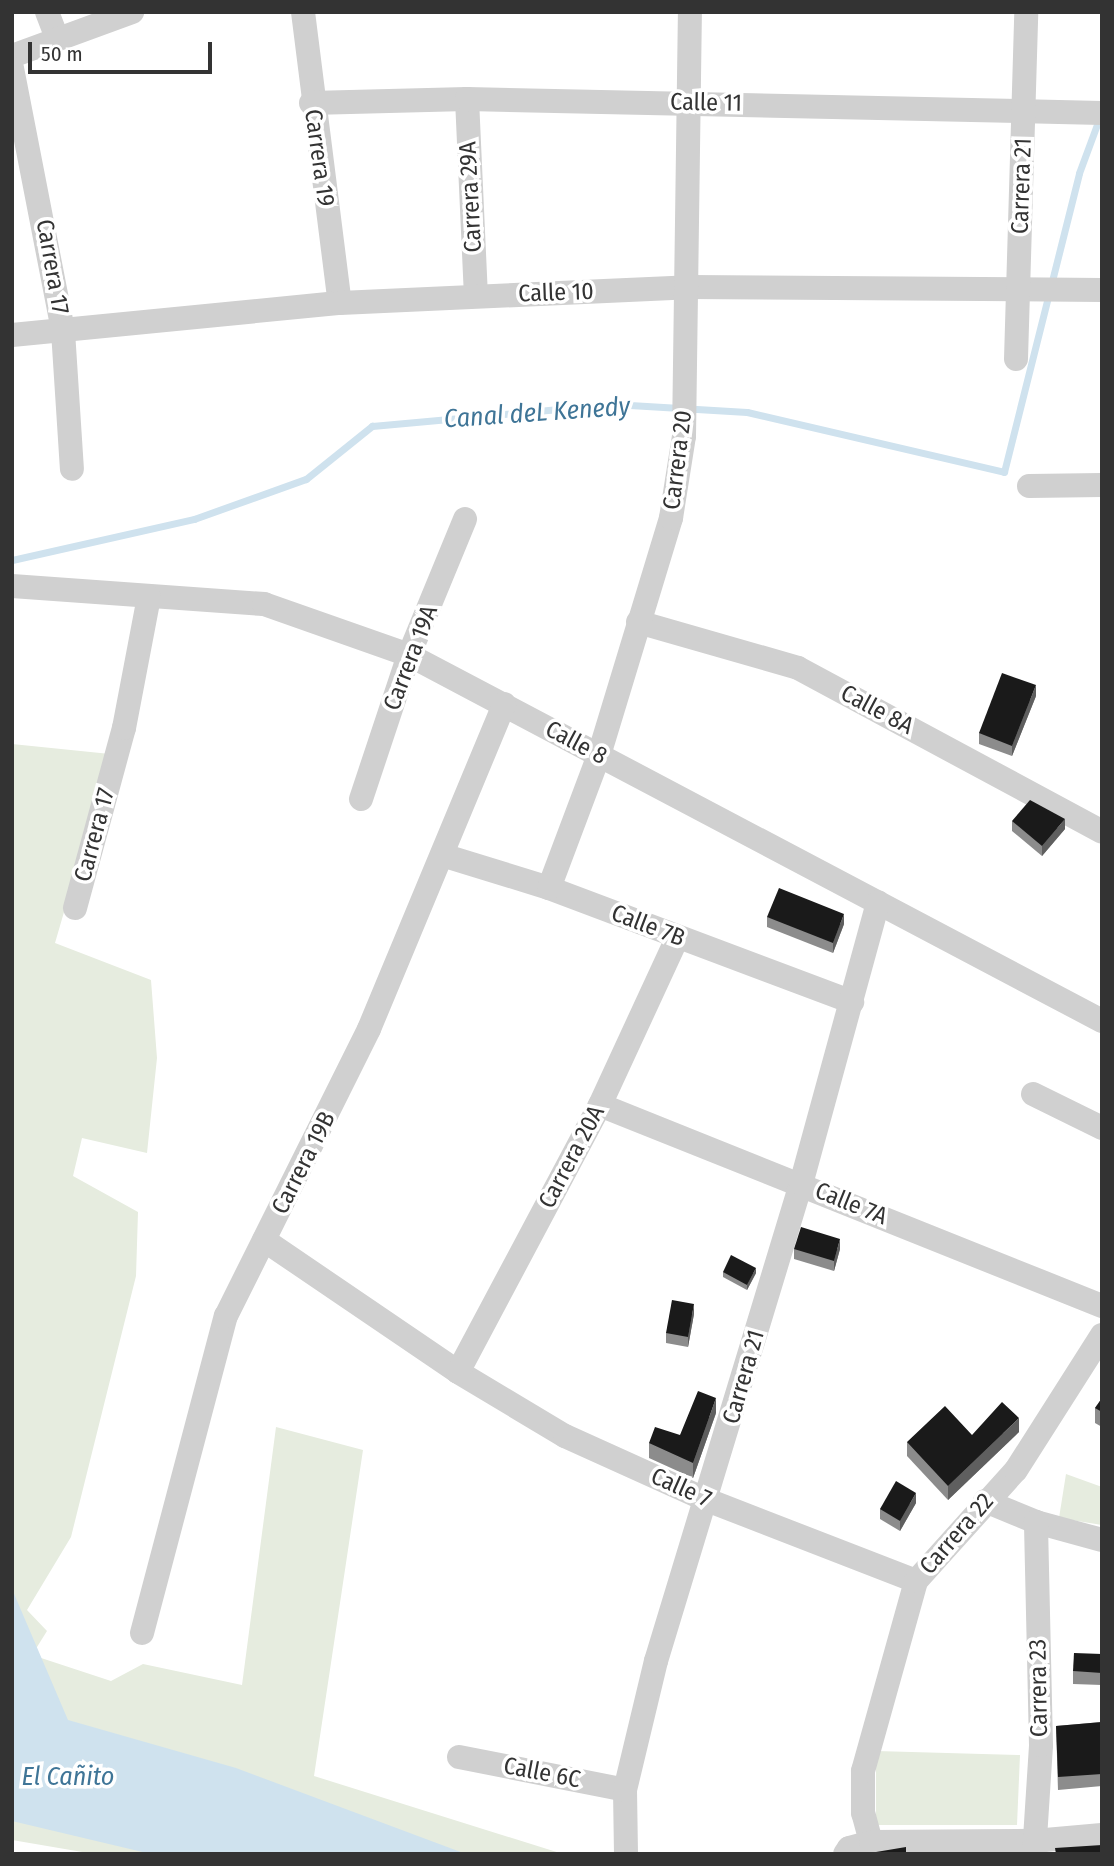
<!DOCTYPE html>
<meta charset="utf-8">
<style>
body{margin:0}
#map{position:relative;width:1114px;height:1866px;overflow:hidden;background:#fff;font-family:"Fira Sans Condensed",sans-serif}
div>[style]{position:absolute}
[style*='--x']{left:calc(var(--x)*1px);top:calc(var(--y)*1px);width:calc(var(--w)*1px);rotate:calc(var(--a)*1deg)}
.green>*{inset:0;background:#e6ecdf}
.water>*{inset:0;background:#cfe2ee}
.stream>*{height:7px;margin:-3.5px;padding:0 3.5px;transform-origin:3.5px;border-radius:3.5px;background:#cfe2ee}
.minor>*{height:24px;margin:-12px;padding:0 12px;transform-origin:12px;border-radius:12px;background:#d0d0d0}
.wall>*{inset:0;background:#8c8c8c}
.shaded-wall>*{inset:0;background:#5f5f5f}
.building>*{inset:0;background:#1a1a1a}
span{translate:-50% -50%;white-space:nowrap;text-align:center;line-height:1.15;-webkit-text-stroke:7px #fff;paint-order:stroke}
.street-label{font-size:24px;color:#333}
.water-label{font-size:26px;color:#3f7597;font-style:italic}
.frame{position:absolute;inset:0;border:14px solid #333;pointer-events:none}
.scale{position:absolute;left:28px;top:42px;width:184px;height:32px;box-sizing:border-box;border:4px solid #333;border-top:0;padding-left:9px;font-size:21px;line-height:24px;white-space:nowrap;color:#333;-webkit-text-stroke:5px #fff;paint-order:stroke}
</style>
<div id="map">
<div class="green">
<div style="clip-path:polygon(12px 744px,110px 754px,55px 943px,151px 980px,157px 1058px,147px 1153px,82px 1138px,73px 1176px,138px 1212px,136px 1276px,71px 1537px,27px 1610px,47px 1631px,32px 1655px,111px 1681px,143px 1664px,242px 1685px,276px 1427px,363px 1450px,314px 1776px,563px 1854px,94px 1854px,12px 1840px)"></div>
<div style="clip-path:polygon(1066px 1474px,1102px 1487px,1102px 1525px,1059px 1518px)"></div>
<div style="clip-path:polygon(876px 1751px,1020px 1755px,1017px 1825px,876px 1825px)"></div>
</div>
<div class="water">
<div style="clip-path:polygon(12px 1589px,68px 1720px,236px 1768px,466px 1854px,151px 1854px,12px 1821px)"></div>
</div>
<div class="stream">
<div style="--x:12;--y:560;--w:187;--a:-12.7"></div>
<div style="--x:194;--y:519;--w:119;--a:-19.7"></div>
<div style="--x:306;--y:479;--w:85;--a:-38.8"></div>
<div style="--x:372;--y:426;--w:242;--a:-5.2"></div>
<div style="--x:613;--y:404;--w:134;--a:3.4"></div>
<div style="--x:747;--y:412;--w:264;--a:13.1"></div>
<div style="--x:1004;--y:472;--w:308;--a:-75.9"></div>
<div style="--x:1079;--y:173;--w:58;--a:-69.7"></div>
</div>
<div class="minor">
<div style="--x:47;--y:12;--w:28;--a:69"></div>
<div style="--x:303;--y:12;--w:293;--a:82.8"></div>
<div style="--x:12;--y:56;--w:128;--a:-20.1"></div>
<div style="--x:12;--y:68;--w:268;--a:79"></div>
<div style="--x:63;--y:331;--w:138;--a:86.3"></div>
<div style="--x:467;--y:99;--w:197;--a:87.4"></div>
<div style="--x:311;--y:103;--w:156;--a:-1.5"></div>
<div style="--x:467;--y:99;--w:635;--a:1.26"></div>
<div style="--x:12;--y:335;--w:330;--a:-5.6"></div>
<div style="--x:340;--y:303;--w:349;--a:-2.6"></div>
<div style="--x:689;--y:287;--w:413;--a:0.4"></div>
<div style="--x:1016;--y:359;--w:347;--a:-88.3"></div>
<div style="--x:1029;--y:486;--w:73;--a:-0.8"></div>
<div style="--x:12;--y:586;--w:253;--a:4.1"></div>
<div style="--x:264;--y:604;--w:154;--a:19.4"></div>
<div style="--x:409;--y:655;--w:784;--a:27.84"></div>
<div style="--x:638;--y:622;--w:166;--a:16"></div>
<div style="--x:798;--y:668;--w:345;--a:28.3"></div>
<div style="--x:361;--y:799;--w:152;--a:-71.6"></div>
<div style="--x:409;--y:655;--w:147;--a:-67.6"></div>
<div style="--x:442;--y:855;--w:112;--a:17.1"></div>
<div style="--x:549;--y:888;--w:324;--a:20.6"></div>
<div style="--x:549;--y:888;--w:142;--a:-69.4"></div>
<div style="--x:599;--y:755;--w:248;--a:-73.1"></div>
<div style="--x:671;--y:518;--w:83;--a:-81"></div>
<div style="--x:684;--y:436;--w:424;--a:-89.2"></div>
<div style="--x:75;--y:908;--w:187;--a:-74.8"></div>
<div style="--x:124;--y:728;--w:133;--a:-79.2"></div>
<div style="--x:1033;--y:1094;--w:77;--a:26.2"></div>
<div style="--x:600;--y:1105;--w:541;--a:21.82"></div>
<div style="--x:264;--y:1240;--w:235;--a:34.2"></div>
<div style="--x:458;--y:1372;--w:125;--a:30.9"></div>
<div style="--x:565;--y:1436;--w:156;--a:24.3"></div>
<div style="--x:707;--y:1500;--w:224;--a:21.2"></div>
<div style="--x:458;--y:1372;--w:302;--a:-62"></div>
<div style="--x:600;--y:1105;--w:184;--a:-65.2"></div>
<div style="--x:985;--y:1501;--w:55;--a:22.4"></div>
<div style="--x:1036;--y:1522;--w:68;--a:15.3"></div>
<div style="--x:142;--y:1633;--w:328;--a:-75.2"></div>
<div style="--x:226;--y:1316;--w:321;--a:-63.5"></div>
<div style="--x:369;--y:1029;--w:352;--a:-67.4"></div>
<div style="--x:459;--y:1757;--w:169;--a:11.2"></div>
<div style="--x:871;--y:1842;--w:30;--a:-105"></div>
<div style="--x:863;--y:1813;--w:42;--a:-90"></div>
<div style="--x:863;--y:1771;--w:197;--a:-74.4"></div>
<div style="--x:916;--y:1581;--w:149;--a:-48"></div>
<div style="--x:1016;--y:1470;--w:160;--a:-57.5"></div>
<div style="--x:626;--y:1854;--w:64;--a:-90.9"></div>
<div style="--x:625;--y:1790;--w:133;--a:-76.5"></div>
<div style="--x:656;--y:1661;--w:499;--a:-73.1"></div>
<div style="--x:801;--y:1184;--w:292;--a:-74.7"></div>
<div style="--x:845;--y:1854;--w:7;--a:-56"></div>
<div style="--x:849;--y:1848;--w:23;--a:-15"></div>
<div style="--x:871;--y:1842;--w:163;--a:-0.4"></div>
<div style="--x:1034;--y:1841;--w:68;--a:-5"></div>
<div style="--x:1034;--y:1854;--w:109;--a:-86.3"></div>
<div style="--x:1041;--y:1745;--w:223;--a:-91.3"></div>
</div>
<div class="wall">
<div style="clip-path:polygon(1036px 696px,1012px 756px,979px 744px,979px 733px)"></div>
<div style="clip-path:polygon(1012px 821px,1065px 829px,1042px 856px,1012px 831px)"></div>
<div style="clip-path:polygon(767px 917px,844px 924px,833px 953px,767px 927px)"></div>
<div style="clip-path:polygon(794px 1249px,840px 1249px,834px 1271px,794px 1259px)"></div>
<div style="clip-path:polygon(723px 1272px,756px 1273px,747px 1290px,723px 1277px)"></div>
<div style="clip-path:polygon(694px 1314px,688px 1347px,666px 1343px,666px 1333px)"></div>
<div style="clip-path:polygon(1102px 1398px,1102px 1427px,1095px 1423px,1095px 1408px)"></div>
<div style="clip-path:polygon(716px 1413px,693px 1478px,649px 1458px,649px 1443px,680px 1435px)"></div>
<div style="clip-path:polygon(1019px 1432px,948px 1500px,907px 1456px,907px 1442px)"></div>
<div style="clip-path:polygon(916px 1503px,900px 1531px,880px 1519px,880px 1509px)"></div>
<div style="clip-path:polygon(1102px 1654px,1102px 1685px,1073px 1684px,1073px 1671px)"></div>
<div style="clip-path:polygon(1102px 1722px,1102px 1786px,1058px 1790px,1056px 1726px)"></div>
</div>
<div class="shaded-wall">
<div style="clip-path:polygon(1036px 685px,1036px 696px,1012px 756px,1012px 746px)"></div>
<div style="clip-path:polygon(1065px 819px,1065px 829px,1042px 856px,1042px 846px)"></div>
<div style="clip-path:polygon(844px 914px,844px 924px,833px 953px,833px 943px)"></div>
<div style="clip-path:polygon(840px 1239px,840px 1249px,834px 1271px,834px 1261px)"></div>
<div style="clip-path:polygon(756px 1268px,756px 1273px,747px 1290px,747px 1285px)"></div>
<div style="clip-path:polygon(694px 1304px,694px 1314px,688px 1347px,688px 1337px)"></div>
<div style="clip-path:polygon(716px 1398px,716px 1413px,693px 1478px,693px 1463px)"></div>
<div style="clip-path:polygon(1019px 1418px,1019px 1432px,948px 1500px,948px 1486px)"></div>
<div style="clip-path:polygon(916px 1493px,916px 1503px,900px 1531px,900px 1521px)"></div>
</div>
<div class="building">
<div style="clip-path:polygon(1002px 673px,1036px 685px,1012px 746px,979px 733px)"></div>
<div style="clip-path:polygon(1030px 800px,1065px 819px,1042px 846px,1012px 821px)"></div>
<div style="clip-path:polygon(779px 888px,844px 914px,833px 943px,767px 917px)"></div>
<div style="clip-path:polygon(801px 1227px,840px 1239px,834px 1261px,794px 1249px)"></div>
<div style="clip-path:polygon(731px 1255px,756px 1268px,747px 1285px,723px 1272px)"></div>
<div style="clip-path:polygon(672px 1300px,694px 1304px,688px 1337px,666px 1333px)"></div>
<div style="clip-path:polygon(698px 1391px,716px 1398px,693px 1463px,649px 1443px,655px 1427px,680px 1435px)"></div>
<div style="clip-path:polygon(1102px 1398px,1102px 1412px,1095px 1408px)"></div>
<div style="clip-path:polygon(1002px 1402px,1019px 1418px,948px 1486px,907px 1442px,945px 1406px,972px 1435px)"></div>
<div style="clip-path:polygon(896px 1481px,916px 1493px,900px 1521px,880px 1509px)"></div>
<div style="clip-path:polygon(1074px 1653px,1102px 1654px,1102px 1673px,1073px 1671px)"></div>
<div style="clip-path:polygon(1102px 1722px,1102px 1774px,1058px 1777px,1056px 1726px)"></div>
<div style="clip-path:polygon(1102px 1845px,1102px 1854px,1056px 1854px,1055px 1848px)"></div>
<div style="clip-path:polygon(906px 1847px,906px 1854px,864px 1854px)"></div>
</div>
<div class="street-label">
<span style="left:706px;top:103px;rotate:1deg">Calle 11</span>
<span style="left:319px;top:158px;rotate:82deg">Carrera 19</span>
<span style="left:1022px;top:186px;rotate:-88deg">Carrera 21</span>
<span style="left:471px;top:197px;rotate:-93deg">Carrera 29A</span>
<span style="left:52px;top:267px;rotate:80deg">Carrera 17</span>
<span style="left:556px;top:293px;rotate:-2deg">Calle 10</span>
<span style="left:678px;top:460px;rotate:-83deg">Carrera 20</span>
<span style="left:411px;top:658px;rotate:-69deg">Carrera 19A</span>
<span style="left:877px;top:710px;rotate:28deg">Calle 8A</span>
<span style="left:576px;top:743px;rotate:28deg">Calle 8</span>
<span style="left:95px;top:835px;rotate:-75deg">Carrera 17</span>
<span style="left:648px;top:926px;rotate:21deg">Calle 7B</span>
<span style="left:572px;top:1157px;rotate:-62deg">Carrera 20A</span>
<span style="left:304px;top:1163px;rotate:-63deg">Carrera 19B</span>
<span style="left:851px;top:1204px;rotate:22deg">Calle 7A</span>
<span style="left:744px;top:1377px;rotate:-74deg">Carrera 21</span>
<span style="left:681px;top:1488px;rotate:24deg">Calle 7</span>
<span style="left:957px;top:1534px;rotate:-49deg">Carrera 22</span>
<span style="left:1039px;top:1688px;rotate:-91deg">Carrera 23</span>
<span style="left:542px;top:1773px;rotate:11deg">Calle 6C</span>
</div>
<div class="water-label">
<span style="left:537px;top:413px;rotate:-4deg">Canal deL Kenedy</span>
<span style="left:68px;top:1777px">El Cañito</span>
</div>
<div class="frame"></div>
<div class="scale">50 m</div>
</div>
